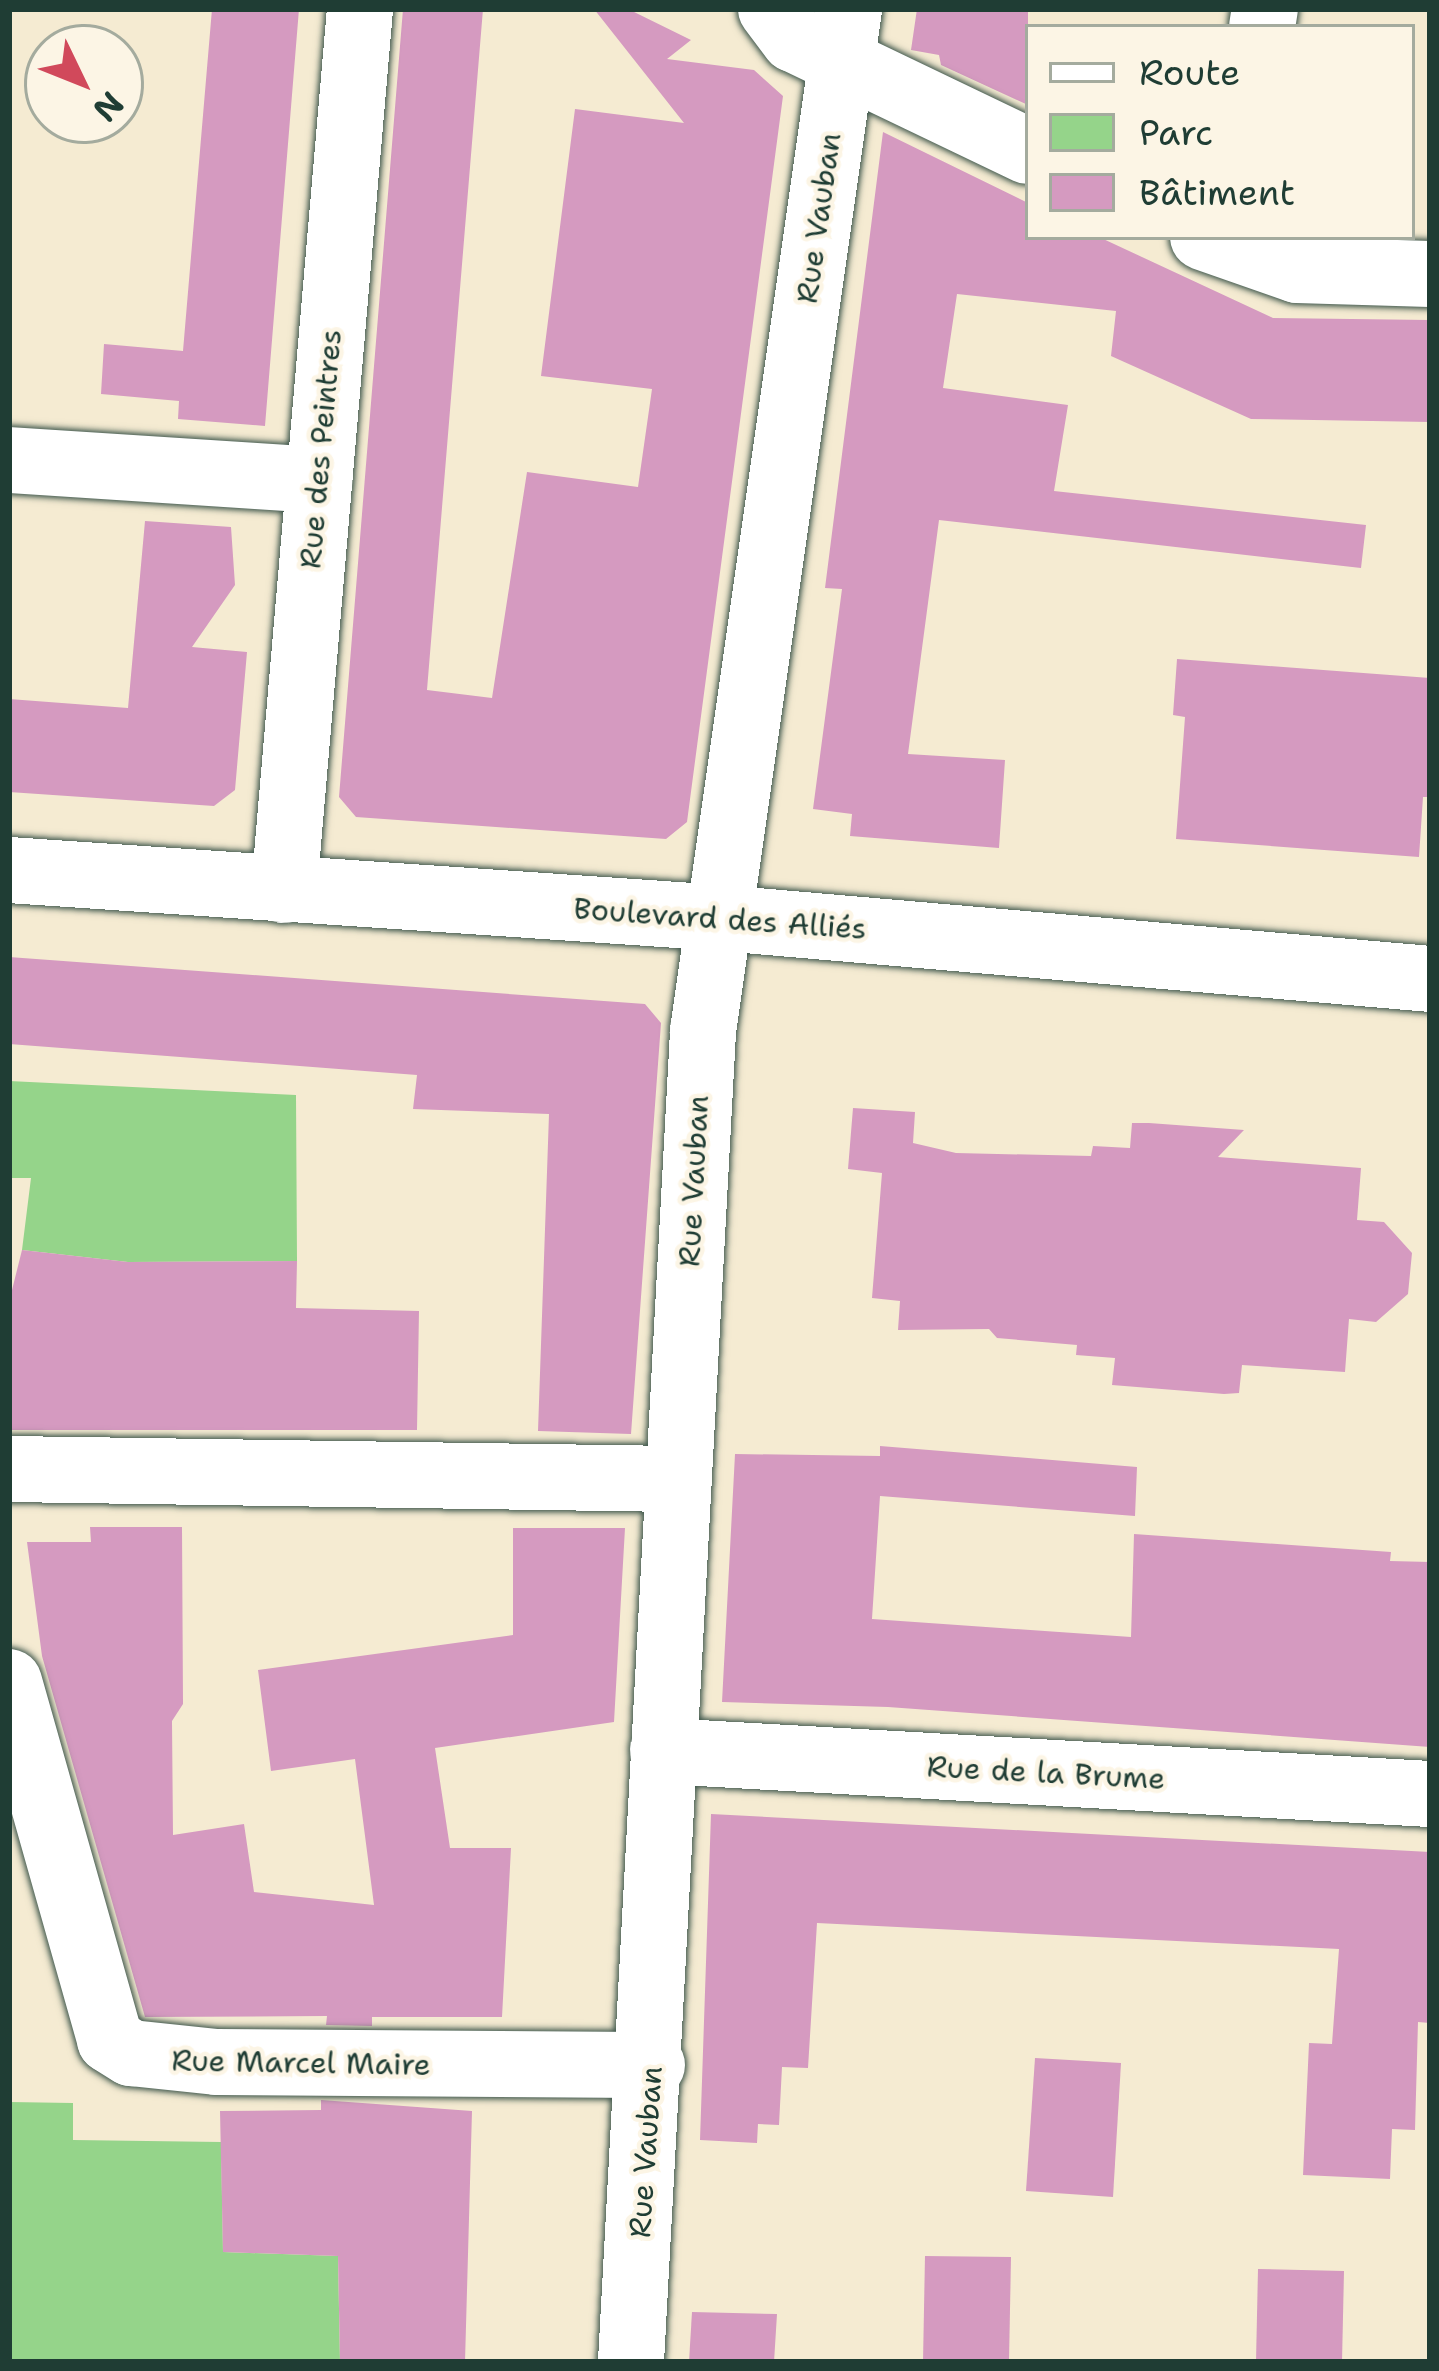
<!DOCTYPE html>
<meta charset="utf-8">
<style>
body{margin:0}
#map{position:relative;width:1439px;height:2371px;overflow:hidden;background:#f5ebd2;font-family:"Shantell Sans",sans-serif}
div>[style]{position:absolute}
[style*='--x']{left:calc(var(--x)*1px);top:calc(var(--y)*1px);width:calc(var(--w)*1px);rotate:calc(var(--a)*1deg)}
.green>*{inset:0;background:#95d48a}
.building>*{inset:0;background:#d59ac0}
.roads{filter:drop-shadow(0 0 3px #3f574c) drop-shadow(0 0 3px #3f574c)}
.minor>*{height:66px;margin:-33px;padding:0 33px;transform-origin:33px;border-radius:33px;background:#fff}
.major>*{height:66px;margin:-33px;padding:0 33px;transform-origin:33px;border-radius:33px;background:#fff}
span{translate:-50% -50%;white-space:nowrap;text-align:center;line-height:1.15;-webkit-text-stroke:9px #fcf5e5;paint-order:stroke}
.street-label{font-size:30px;color:#1f3d34}
.frame{position:absolute;inset:0;border:12px solid #1f3d34;pointer-events:none}
.legend{position:absolute;left:1025px;top:24px;width:390px;height:216px;box-sizing:border-box;background:#fcf5e5;border:3px solid #a4ab9e;margin:0;padding:15px 21px;list-style:none;font-size:36px;color:#1f3d34}
.legend li{display:flex;align-items:center;gap:24px;height:60px}
.legend b{width:60px;border:3px solid #a4ab9e}
.north{position:absolute;left:24px;top:24px;width:120px;height:120px;box-sizing:border-box;background:#fcf5e5;border:3px solid #a4ab9e;border-radius:50%;rotate:133deg;font-size:33px;font-weight:700;line-height:48px;text-align:center;color:#1f3d34}
.north::after{content:'';display:block;margin:auto;width:42px;height:54px;background:#d1495b;clip-path:polygon(50% 0,100% 100%,50% 72%,0 100%)}
</style>
<div id="map">
<div class="green">
<div style="clip-path:polygon(9px 1081px,296px 1095px,297px 1261px,128px 1262px,22px 1250px,31px 1178px,9px 1178px)"></div>
<div style="clip-path:polygon(9px 2102px,73px 2103px,73px 2140px,221px 2142px,223px 2252px,338px 2256px,340px 2362px,9px 2362px)"></div>
</div>
<div class="building">
<div style="clip-path:polygon(212px 9px,299px 9px,265px 426px,178px 419px,179px 401px,101px 394px,104px 344px,183px 351px)"></div>
<div style="clip-path:polygon(403px 9px,483px 9px,427px 690px,492px 698px,527px 472px,638px 487px,652px 389px,541px 376px,575px 109px,684px 123px,594px 9px,628px 9px,691px 40px,667px 59px,754px 70px,783px 96px,687px 822px,666px 839px,356px 817px,339px 797px)"></div>
<div style="clip-path:polygon(917px 9px,1028px 9px,1028px 105px,941px 65px,939px 55px,911px 50px)"></div>
<div style="clip-path:polygon(883px 132px,1028px 203px,1028px 237px,1099px 237px,1273px 318px,1430px 320px,1430px 422px,1251px 419px,1111px 356px,1116px 311px,957px 294px,943px 388px,1068px 405px,1054px 491px,1366px 525px,1361px 568px,939px 520px,908px 754px,1005px 760px,999px 848px,850px 836px,852px 814px,813px 809px,842px 589px,825px 588px)"></div>
<div style="clip-path:polygon(145px 521px,231px 527px,235px 585px,192px 647px,247px 652px,235px 790px,214px 806px,9px 792px,9px 699px,128px 708px)"></div>
<div style="clip-path:polygon(1177px 659px,1430px 678px,1430px 797px,1423px 797px,1419px 857px,1176px 839px,1185px 717px,1173px 715px)"></div>
<div style="clip-path:polygon(9px 957px,645px 1004px,661px 1023px,631px 1434px,538px 1431px,549px 1114px,413px 1109px,417px 1075px,9px 1044px)"></div>
<div style="clip-path:polygon(853px 1108px,915px 1112px,913px 1143px,956px 1153px,1091px 1156px,1093px 1146px,1130px 1148px,1132px 1123px,1149px 1123px,1244px 1130px,1218px 1157px,1361px 1168px,1357px 1220px,1384px 1222px,1412px 1253px,1408px 1294px,1376px 1322px,1349px 1319px,1345px 1372px,1242px 1365px,1239px 1393px,1224px 1394px,1112px 1385px,1115px 1358px,1076px 1355px,1077px 1345px,997px 1338px,989px 1329px,898px 1330px,900px 1301px,872px 1298px,882px 1173px,848px 1169px)"></div>
<div style="clip-path:polygon(22px 1250px,128px 1262px,297px 1261px,296px 1308px,419px 1311px,417px 1430px,9px 1430px,9px 1302px)"></div>
<div style="clip-path:polygon(880px 1446px,1137px 1467px,1135px 1516px,880px 1496px,872px 1619px,1131px 1637px,1134px 1534px,1391px 1552px,1390px 1561px,1430px 1562px,1430px 1747px,888px 1707px,722px 1702px,735px 1454px,880px 1456px)"></div>
<div style="clip-path:polygon(90px 1527px,182px 1527px,183px 1704px,172px 1721px,173px 1835px,244px 1824px,254px 1892px,374px 1905px,355px 1759px,271px 1771px,258px 1670px,513px 1635px,513px 1528px,625px 1528px,614px 1722px,435px 1748px,450px 1848px,511px 1848px,502px 2017px,372px 2017px,372px 2026px,326px 2025px,327px 2016px,145px 2017px,42px 1656px,27px 1542px,91px 1542px)"></div>
<div style="clip-path:polygon(711px 1814px,1430px 1852px,1430px 2023px,1418px 2022px,1415px 2130px,1392px 2129px,1390px 2179px,1303px 2175px,1309px 2043px,1332px 2044px,1339px 1949px,817px 1923px,808px 2068px,782px 2067px,779px 2125px,758px 2124px,757px 2143px,700px 2140px)"></div>
<div style="clip-path:polygon(1035px 2058px,1121px 2063px,1113px 2197px,1026px 2191px)"></div>
<div style="clip-path:polygon(321px 2100px,472px 2111px,465px 2362px,340px 2362px,338px 2256px,223px 2252px,220px 2111px,321px 2110px)"></div>
<div style="clip-path:polygon(925px 2256px,1011px 2257px,1009px 2362px,923px 2362px)"></div>
<div style="clip-path:polygon(1258px 2269px,1344px 2271px,1342px 2362px,1256px 2362px)"></div>
<div style="clip-path:polygon(692px 2312px,777px 2314px,774px 2362px,689px 2362px)"></div>
</div>
<div class="roads">
<div class="minor">
<div style="--x:771;--y:9;--w:38;--a:53"></div>
<div style="--x:794;--y:39;--w:259;--a:25.6"></div>
<div style="--x:1262;--y:27;--w:18;--a:-81"></div>
<div style="--x:1203;--y:237;--w:100;--a:19.3"></div>
<div style="--x:1297;--y:270;--w:133;--a:1.7"></div>
<div style="--x:9;--y:460;--w:311;--a:3.7"></div>
<div style="--x:284;--y:890;--w:884;--a:-85.07"></div>
<div style="--x:9;--y:1469;--w:668;--a:0.86"></div>
<div style="--x:9;--y:1682;--w:372;--a:74.2"></div>
<div style="--x:110;--y:2040;--w:25;--a:32"></div>
<div style="--x:131;--y:2053;--w:86;--a:6"></div>
<div style="--x:217;--y:2062;--w:435;--a:0.4"></div>
<div style="--x:663;--y:1751;--w:768;--a:3.21"></div>
</div>
<div class="major">
<div style="--x:9;--y:870;--w:715;--a:3.85"></div>
<div style="--x:722;--y:918;--w:711;--a:4.92"></div>
<div style="--x:631;--y:2362;--w:1333;--a:-86.9"></div>
<div style="--x:703;--y:1031;--w:1032;--a:-81.87"></div>
</div>
</div>
<div class="street-label">
<span style="left:819px;top:218px;rotate:-82deg">Rue Vauban</span>
<span style="left:321px;top:449px;rotate:-85deg">Rue des Peintres</span>
<span style="left:720px;top:919px;rotate:4deg">Boulevard des Alliés</span>
<span style="left:694px;top:1181px;rotate:-87deg">Rue Vauban</span>
<span style="left:1046px;top:1773px;rotate:3deg">Rue de la Brume</span>
<span style="left:301px;top:2063px;rotate:1deg">Rue Marcel Maire</span>
<span style="left:646px;top:2152px;rotate:-86deg">Rue Vauban</span>
</div>
<div class="frame"></div>
<ul class="legend">
<li><b style="height:15px;background:#fff"></b>Route</li>
<li><b style="height:33px;background:#95d48a"></b>Parc</li>
<li><b style="height:33px;background:#d59ac0"></b>Bâtiment</li>
</ul>
<div class="north">N</div>
</div>
